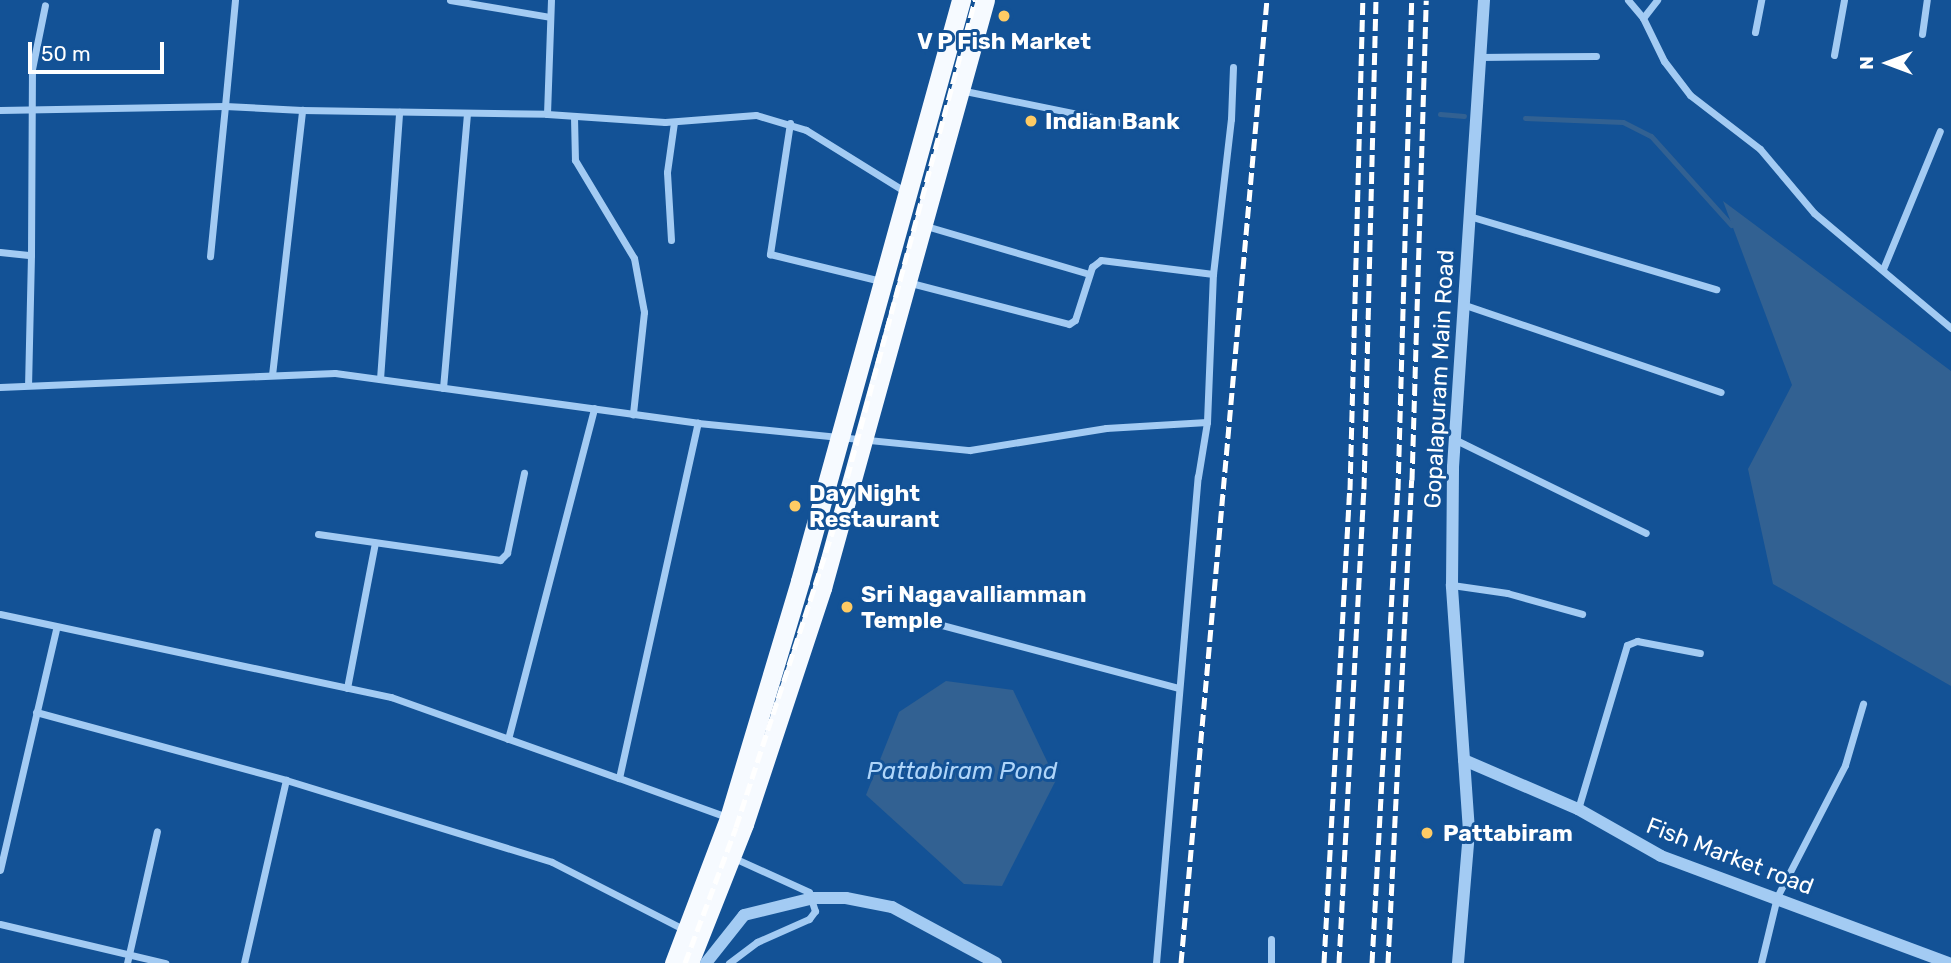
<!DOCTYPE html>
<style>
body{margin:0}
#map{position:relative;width:1951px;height:963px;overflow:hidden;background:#135296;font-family:Rubik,sans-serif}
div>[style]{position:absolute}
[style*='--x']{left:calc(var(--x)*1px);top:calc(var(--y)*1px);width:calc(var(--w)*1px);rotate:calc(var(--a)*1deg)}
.water>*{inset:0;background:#326192}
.stream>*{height:5px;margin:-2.5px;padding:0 2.5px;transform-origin:2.5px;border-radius:2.5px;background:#326192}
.minor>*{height:7px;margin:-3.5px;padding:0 3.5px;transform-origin:3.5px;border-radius:3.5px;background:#a3cbf3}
.tertiary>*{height:12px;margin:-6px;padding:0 6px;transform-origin:6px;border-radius:6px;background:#a3cbf3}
.trunk>*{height:19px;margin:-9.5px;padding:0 9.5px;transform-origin:9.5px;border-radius:9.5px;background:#f6faff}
.rail>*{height:5px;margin-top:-2.5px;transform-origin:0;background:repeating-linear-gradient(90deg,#fff 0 12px,transparent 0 17px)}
.tertiary-bridge>*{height:12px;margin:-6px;padding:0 6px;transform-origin:6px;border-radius:6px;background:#a3cbf3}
.dots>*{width:19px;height:19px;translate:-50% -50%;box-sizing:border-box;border:4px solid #135296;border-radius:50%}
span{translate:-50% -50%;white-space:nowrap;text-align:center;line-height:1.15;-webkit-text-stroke:6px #135296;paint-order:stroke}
.poi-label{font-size:23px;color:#fff;font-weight:700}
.left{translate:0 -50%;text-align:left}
.street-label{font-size:23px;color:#fff}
.water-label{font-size:24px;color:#afd5f9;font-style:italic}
.north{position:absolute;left:1853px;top:28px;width:70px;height:70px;-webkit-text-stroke:5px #135296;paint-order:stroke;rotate:270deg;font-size:19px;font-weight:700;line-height:28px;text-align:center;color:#fff}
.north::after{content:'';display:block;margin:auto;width:24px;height:32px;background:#fff;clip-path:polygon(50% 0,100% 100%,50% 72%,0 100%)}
.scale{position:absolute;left:28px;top:42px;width:136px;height:32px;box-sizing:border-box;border:4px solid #fff;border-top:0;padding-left:9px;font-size:21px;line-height:24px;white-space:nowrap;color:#fff;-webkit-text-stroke:5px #135296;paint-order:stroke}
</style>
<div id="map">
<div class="water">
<div style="clip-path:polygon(1723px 201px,1951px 371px,1951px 686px,1773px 584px,1748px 469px,1792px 385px)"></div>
<div style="clip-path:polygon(946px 681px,1013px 690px,1056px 780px,1002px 886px,964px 884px,866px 795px,899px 712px)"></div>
</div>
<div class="stream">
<div style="--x:1440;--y:114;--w:24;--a:5"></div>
<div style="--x:1525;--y:118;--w:98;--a:2.3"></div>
<div style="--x:1623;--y:122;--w:31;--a:27"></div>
<div style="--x:1651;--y:136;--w:120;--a:48"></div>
</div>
<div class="minor">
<div style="--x:235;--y:0;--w:106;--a:95.4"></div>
<div style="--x:225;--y:106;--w:77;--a:3"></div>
<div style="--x:450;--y:0;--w:101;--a:9.6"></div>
<div style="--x:1628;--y:0;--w:23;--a:50"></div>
<div style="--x:1643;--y:18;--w:48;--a:64"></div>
<div style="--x:1664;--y:61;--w:43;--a:52.6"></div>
<div style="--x:1690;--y:95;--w:88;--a:37.6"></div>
<div style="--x:1760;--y:149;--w:84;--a:49.8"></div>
<div style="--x:1814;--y:213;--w:179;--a:40"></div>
<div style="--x:1643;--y:18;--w:23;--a:-52"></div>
<div style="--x:1755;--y:32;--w:33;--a:-79"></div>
<div style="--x:1922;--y:34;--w:34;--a:-82"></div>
<div style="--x:1834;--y:55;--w:56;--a:-79.7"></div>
<div style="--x:1480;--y:57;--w:116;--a:-0.5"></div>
<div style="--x:960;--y:90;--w:176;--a:11.5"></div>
<div style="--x:0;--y:110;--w:225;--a:-1"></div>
<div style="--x:225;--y:106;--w:151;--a:95.7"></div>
<div style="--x:547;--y:114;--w:114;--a:-88"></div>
<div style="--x:574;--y:117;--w:43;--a:88.7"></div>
<div style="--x:575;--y:160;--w:114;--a:59"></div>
<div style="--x:634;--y:258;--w:55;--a:79.5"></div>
<div style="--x:644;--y:312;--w:103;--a:96.2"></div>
<div style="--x:790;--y:123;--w:133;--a:98.7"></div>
<div style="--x:770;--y:254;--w:114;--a:13.7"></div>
<div style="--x:1469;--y:216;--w:258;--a:16.5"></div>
<div style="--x:926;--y:226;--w:170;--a:16.4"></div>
<div style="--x:671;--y:240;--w:68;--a:-93.4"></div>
<div style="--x:667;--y:172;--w:50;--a:-82"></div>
<div style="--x:0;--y:252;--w:31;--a:6"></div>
<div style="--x:31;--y:255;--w:130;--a:91.3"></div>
<div style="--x:31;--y:255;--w:186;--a:-89.7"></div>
<div style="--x:32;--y:69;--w:65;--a:-78.5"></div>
<div style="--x:1883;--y:269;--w:149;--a:-67.6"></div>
<div style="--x:907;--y:282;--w:167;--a:14.5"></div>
<div style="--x:1069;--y:324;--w:7;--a:-34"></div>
<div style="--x:1075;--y:320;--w:56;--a:-72.2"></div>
<div style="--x:1092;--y:267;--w:11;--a:-38"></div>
<div style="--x:1101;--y:260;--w:113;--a:7.1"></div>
<div style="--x:1465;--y:305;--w:270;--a:18.8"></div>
<div style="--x:272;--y:375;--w:267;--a:-83.5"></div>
<div style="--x:302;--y:110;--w:245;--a:0.9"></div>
<div style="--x:547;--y:114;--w:118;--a:3.9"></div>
<div style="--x:665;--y:122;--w:91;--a:-4.4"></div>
<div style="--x:756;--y:115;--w:52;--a:16.7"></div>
<div style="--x:806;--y:130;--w:118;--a:31.8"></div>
<div style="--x:380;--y:379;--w:268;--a:-85.9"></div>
<div style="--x:0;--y:387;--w:335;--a:-2.4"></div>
<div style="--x:335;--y:373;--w:366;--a:7.8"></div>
<div style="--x:698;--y:423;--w:273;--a:5.7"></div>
<div style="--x:970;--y:450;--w:138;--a:-9.2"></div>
<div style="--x:1106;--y:428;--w:101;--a:-3.4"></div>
<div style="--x:443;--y:388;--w:276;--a:-85"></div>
<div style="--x:1458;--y:441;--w:209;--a:26.1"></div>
<div style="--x:318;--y:534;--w:184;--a:8.1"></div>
<div style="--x:500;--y:560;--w:10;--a:-45"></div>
<div style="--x:507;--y:553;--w:82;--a:-78"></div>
<div style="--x:1452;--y:585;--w:56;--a:8.3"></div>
<div style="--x:1507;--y:593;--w:78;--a:15.6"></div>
<div style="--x:0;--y:614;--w:400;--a:12"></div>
<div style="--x:391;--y:697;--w:242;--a:19.6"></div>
<div style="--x:619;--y:778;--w:364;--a:-77.5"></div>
<div style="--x:923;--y:620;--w:264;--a:14.9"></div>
<div style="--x:347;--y:688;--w:148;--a:-79.1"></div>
<div style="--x:36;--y:712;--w:259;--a:15.2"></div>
<div style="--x:286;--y:780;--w:278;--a:17.1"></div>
<div style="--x:552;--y:862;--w:147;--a:27.1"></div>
<div style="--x:508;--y:739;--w:342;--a:-75.4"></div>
<div style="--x:619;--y:778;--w:115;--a:19.9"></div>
<div style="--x:1578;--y:809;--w:171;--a:-73.4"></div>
<div style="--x:1627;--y:645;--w:11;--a:-22"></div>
<div style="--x:1637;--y:641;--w:64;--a:10.8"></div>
<div style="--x:0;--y:870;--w:247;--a:-76.9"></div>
<div style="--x:0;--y:924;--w:170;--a:13.3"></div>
<div style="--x:127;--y:963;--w:135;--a:-77.2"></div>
<div style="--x:244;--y:963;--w:188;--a:-77.1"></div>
<div style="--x:729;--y:963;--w:35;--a:-37"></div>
<div style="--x:757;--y:942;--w:57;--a:-23.9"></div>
<div style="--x:809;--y:919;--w:10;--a:-53"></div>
<div style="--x:815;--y:911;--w:20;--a:-108"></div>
<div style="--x:809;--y:892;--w:82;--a:-155.6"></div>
<div style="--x:1156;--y:963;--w:488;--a:-85.1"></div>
<div style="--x:1198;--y:477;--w:56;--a:-80.7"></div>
<div style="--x:1207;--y:422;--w:148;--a:-87.7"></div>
<div style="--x:1213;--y:274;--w:156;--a:-83.4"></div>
<div style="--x:1231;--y:119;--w:52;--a:-87.8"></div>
<div style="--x:1271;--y:963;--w:24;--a:-90"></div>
<div style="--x:1761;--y:963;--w:68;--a:-76.4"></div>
<div style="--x:1777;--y:897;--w:148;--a:-62.7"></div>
<div style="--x:1845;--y:765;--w:64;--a:-73.6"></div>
</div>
<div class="tertiary">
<div style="--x:1464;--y:760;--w:124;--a:23.3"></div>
<div style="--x:1578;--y:809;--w:95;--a:29.5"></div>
<div style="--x:1661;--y:856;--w:307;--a:20.4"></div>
<div style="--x:813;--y:898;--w:33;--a:0"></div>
<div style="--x:846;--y:898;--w:47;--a:11.1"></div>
<div style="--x:892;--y:907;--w:118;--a:28.3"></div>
<div style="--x:1458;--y:963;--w:132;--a:-85.2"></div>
<div style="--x:1469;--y:831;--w:247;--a:-94"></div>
<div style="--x:1452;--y:585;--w:118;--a:-89.5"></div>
<div style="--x:1453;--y:467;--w:468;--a:-86.2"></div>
</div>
<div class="trunk">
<div style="--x:674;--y:963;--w:155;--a:-69.2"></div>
<div style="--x:729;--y:818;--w:247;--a:-73.3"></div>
<div style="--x:800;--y:581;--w:603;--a:-74.51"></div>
<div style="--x:689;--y:963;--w:149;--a:-68.4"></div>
<div style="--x:744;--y:824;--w:249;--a:-71.7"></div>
<div style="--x:822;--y:588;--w:610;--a:-74.51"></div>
</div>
<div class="rail">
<div style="--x:685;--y:963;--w:145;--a:-69.4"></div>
<div style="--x:736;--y:827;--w:316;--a:-71.9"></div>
<div style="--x:834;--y:527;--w:546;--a:-75.02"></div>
<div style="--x:1181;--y:963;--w:967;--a:-84.9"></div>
<div style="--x:1324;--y:963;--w:474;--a:-86.9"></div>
<div style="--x:1350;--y:490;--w:490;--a:-88.5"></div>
<div style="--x:1339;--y:963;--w:475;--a:-87"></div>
<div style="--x:1364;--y:489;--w:489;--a:-88.6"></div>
<div style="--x:1372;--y:963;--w:474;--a:-86.9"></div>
<div style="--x:1398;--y:490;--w:490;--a:-88.4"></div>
<div style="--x:1388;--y:963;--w:484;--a:-87.2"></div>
<div style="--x:1412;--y:480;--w:480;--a:-88.3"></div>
</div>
<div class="tertiary-bridge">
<div style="--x:706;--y:963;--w:61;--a:-51.6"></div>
<div style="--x:744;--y:915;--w:71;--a:-13.8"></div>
</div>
<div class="dots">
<div style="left:1004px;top:16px;background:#ffcb64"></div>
<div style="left:1031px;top:121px;background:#ffcb64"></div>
<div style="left:795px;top:506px;background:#ffcb64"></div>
<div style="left:847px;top:607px;background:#ffcb64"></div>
<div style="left:1427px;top:833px;background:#ffcb64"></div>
</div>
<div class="poi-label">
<span style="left:1004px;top:41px">V P Fish Market</span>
<span class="left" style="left:1045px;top:121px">Indian Bank</span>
<span class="left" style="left:809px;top:506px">Day Night<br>Restaurant</span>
<span class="left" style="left:861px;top:607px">Sri Nagavalliamman<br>Temple</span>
<span class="left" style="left:1443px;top:833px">Pattabiram</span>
</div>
<div class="street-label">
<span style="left:1439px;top:379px;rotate:-87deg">Gopalapuram Main Road</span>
<span style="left:1730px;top:856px;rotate:21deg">Fish Market road</span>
</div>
<div class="water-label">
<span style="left:962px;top:772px">Pattabiram Pond</span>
</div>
<div class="north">N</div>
<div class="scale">50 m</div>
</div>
